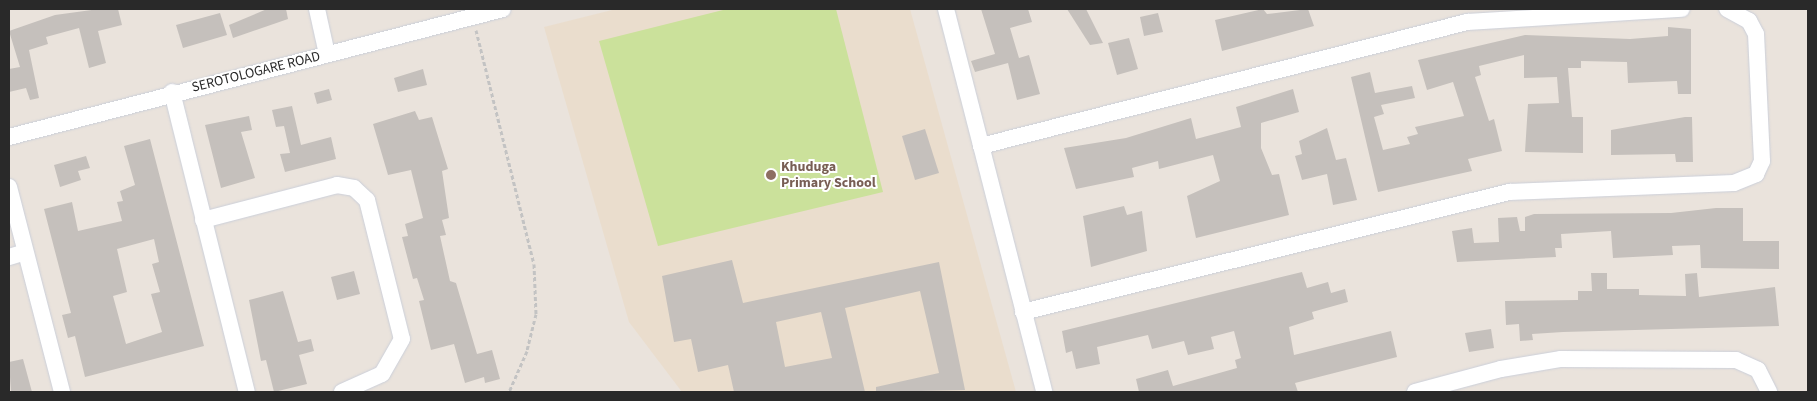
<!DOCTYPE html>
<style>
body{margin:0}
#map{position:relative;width:1817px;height:401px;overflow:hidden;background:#eae3dc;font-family:"Source Sans 3",sans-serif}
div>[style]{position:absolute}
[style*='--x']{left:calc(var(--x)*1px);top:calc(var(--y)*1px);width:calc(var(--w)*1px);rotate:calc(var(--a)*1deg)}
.education>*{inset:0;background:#eaddcd}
.pitch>*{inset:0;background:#cbe19b}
.building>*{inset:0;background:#c5c0bc}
.path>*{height:3px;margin-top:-1.5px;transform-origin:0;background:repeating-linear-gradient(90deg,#c3c3c3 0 4px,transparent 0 6.5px)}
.roads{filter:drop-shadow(0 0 1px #cbcfd9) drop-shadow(0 0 1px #cbcfd9)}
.minor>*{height:16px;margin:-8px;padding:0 8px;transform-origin:8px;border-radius:8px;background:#fff}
.dots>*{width:14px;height:14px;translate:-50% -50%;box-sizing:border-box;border:2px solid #fff;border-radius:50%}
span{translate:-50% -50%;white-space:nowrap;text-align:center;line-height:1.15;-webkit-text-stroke:4px #fff;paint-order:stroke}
.street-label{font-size:14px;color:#292929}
.education-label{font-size:14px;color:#785e54;font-weight:700}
.left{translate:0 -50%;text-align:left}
.frame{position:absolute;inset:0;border:10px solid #292929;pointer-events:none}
</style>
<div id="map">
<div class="education">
<div style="clip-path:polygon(616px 9px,910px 9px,1016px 392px,682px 392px,629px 322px,544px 27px)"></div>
</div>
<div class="pitch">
<div style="clip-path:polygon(727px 9px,836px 9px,883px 192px,658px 246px,599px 41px)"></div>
</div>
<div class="building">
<div style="clip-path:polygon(99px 9px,118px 9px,122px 25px,98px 31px,106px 63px,89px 68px,79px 28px,46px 37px,48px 44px,29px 50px,39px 98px,30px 100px,26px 88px,9px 92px,9px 69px,20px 67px,9px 31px,55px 15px)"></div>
<div style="clip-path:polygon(267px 9px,286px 9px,288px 19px,233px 38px,229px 25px)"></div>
<div style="clip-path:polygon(981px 9px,1028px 9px,1032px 22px,1010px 28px,1019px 58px,1029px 55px,1040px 94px,1017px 100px,1008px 63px,975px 72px,971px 61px,995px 54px)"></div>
<div style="clip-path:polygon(1067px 9px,1086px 9px,1103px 43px,1090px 45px)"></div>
<div style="clip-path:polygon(1263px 9px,1267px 14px,1308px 9px,1314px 26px,1222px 51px,1215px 20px)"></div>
<div style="clip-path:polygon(220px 13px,227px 35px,183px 48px,176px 25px)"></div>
<div style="clip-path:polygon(1158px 13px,1163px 32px,1144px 36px,1140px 17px)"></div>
<div style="clip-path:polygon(1668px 27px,1691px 29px,1691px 94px,1678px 94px,1677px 81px,1628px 83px,1627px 62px,1581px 61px,1581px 68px,1568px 68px,1572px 117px,1583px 117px,1583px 153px,1525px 152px,1528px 104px,1559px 103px,1557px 77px,1524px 78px,1524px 55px,1479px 66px,1481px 75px,1475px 77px,1489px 121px,1494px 119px,1502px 151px,1468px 159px,1472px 171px,1378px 192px,1351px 77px,1370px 72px,1375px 93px,1412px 86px,1415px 98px,1381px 105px,1384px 114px,1374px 117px,1383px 150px,1410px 144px,1407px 137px,1418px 134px,1415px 127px,1464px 116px,1453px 82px,1427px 90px,1418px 60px,1525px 35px,1630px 39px,1668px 36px)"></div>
<div style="clip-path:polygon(1129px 38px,1138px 69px,1117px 75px,1108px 43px)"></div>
<div style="clip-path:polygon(423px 69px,427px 85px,398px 92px,394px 78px)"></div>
<div style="clip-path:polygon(329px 89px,332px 100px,317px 104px,314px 93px)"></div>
<div style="clip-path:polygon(1293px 89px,1299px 112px,1261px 123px,1261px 148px,1272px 175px,1279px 174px,1289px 215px,1196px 238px,1187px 196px,1220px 181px,1213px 155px,1159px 169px,1158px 161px,1132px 168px,1134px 177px,1076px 189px,1064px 148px,1126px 138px,1191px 118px,1196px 139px,1241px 127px,1236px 107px)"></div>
<div style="clip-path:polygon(292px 106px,301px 145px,331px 137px,336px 159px,285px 172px,280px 154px,290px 153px,284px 126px,276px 127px,272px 110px)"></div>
<div style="clip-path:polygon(415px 111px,419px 120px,432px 117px,448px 169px,442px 171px,449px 218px,442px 220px,446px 235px,440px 236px,450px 281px,456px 283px,477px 354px,492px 350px,500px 379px,485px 383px,484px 377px,465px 383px,454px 344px,431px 350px,419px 301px,424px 300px,417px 278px,413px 279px,402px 237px,408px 236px,405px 224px,423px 218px,411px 170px,388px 175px,373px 124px)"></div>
<div style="clip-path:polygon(249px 116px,252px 130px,241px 132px,255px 178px,221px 188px,205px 125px)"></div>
<div style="clip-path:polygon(1685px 117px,1692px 117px,1693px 162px,1676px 162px,1675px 154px,1611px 155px,1611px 130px)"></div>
<div style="clip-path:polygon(1327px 128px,1336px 160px,1346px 158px,1357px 200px,1333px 205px,1327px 174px,1302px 180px,1295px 156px,1302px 154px,1299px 141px)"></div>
<div style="clip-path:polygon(925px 129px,939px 173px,915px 180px,902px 136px)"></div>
<div style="clip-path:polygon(evenodd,150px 139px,204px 346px,85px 377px,75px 336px,68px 338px,62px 315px,71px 313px,44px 209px,72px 202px,78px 231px,122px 221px,117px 202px,123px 201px,120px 191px,135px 185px,124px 146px,150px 139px,154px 239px,159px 262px,152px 264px,160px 292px,151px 294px,162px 332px,126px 344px,113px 296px,127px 292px,117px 249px,154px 239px)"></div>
<div style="clip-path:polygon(86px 156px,90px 168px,78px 171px,81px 180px,60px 187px,54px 165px)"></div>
<div style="clip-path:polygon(1124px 206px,1127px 215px,1142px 211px,1147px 251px,1091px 267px,1083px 216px)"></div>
<div style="clip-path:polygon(1716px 208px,1743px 208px,1743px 241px,1779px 241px,1779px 269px,1701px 268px,1700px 245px,1672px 246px,1673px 255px,1613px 258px,1611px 231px,1561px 234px,1562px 248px,1555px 248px,1556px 257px,1457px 262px,1452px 231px,1472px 228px,1474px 243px,1499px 242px,1498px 218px,1517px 217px,1520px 231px,1525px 231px,1525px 217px,1534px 214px,1671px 213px)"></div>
<div style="clip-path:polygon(evenodd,732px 260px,743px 303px,939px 262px,965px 390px,876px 392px,876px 387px,939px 373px,920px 291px,845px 308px,865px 392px,734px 392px,728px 365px,698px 372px,691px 339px,674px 342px,662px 276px,732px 260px,821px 312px,832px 358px,785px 367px,776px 322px,821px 312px)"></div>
<div style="clip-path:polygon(354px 271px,360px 294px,337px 300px,331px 277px)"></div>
<div style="clip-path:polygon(1302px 272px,1307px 288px,1328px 282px,1331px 293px,1345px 289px,1348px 302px,1312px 312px,1314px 319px,1289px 327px,1294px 355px,1391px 331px,1397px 357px,1295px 383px,1298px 392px,1139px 392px,1136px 379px,1168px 370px,1173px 386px,1237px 368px,1235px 360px,1241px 358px,1234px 331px,1211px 337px,1214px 349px,1188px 355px,1184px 341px,1152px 349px,1148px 335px,1097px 347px,1100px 364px,1076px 369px,1072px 351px,1066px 353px,1062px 331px)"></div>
<div style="clip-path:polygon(1591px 273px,1607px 273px,1607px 289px,1639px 289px,1639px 295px,1686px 296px,1685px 274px,1697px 273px,1699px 297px,1775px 287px,1779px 326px,1563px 332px,1532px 334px,1533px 340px,1520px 341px,1519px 324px,1506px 325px,1505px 301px,1578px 300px,1578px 291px,1592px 291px)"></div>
<div style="clip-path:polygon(283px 291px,298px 342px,311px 339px,314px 351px,299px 355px,307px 384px,274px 392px,266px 360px,261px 361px,249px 300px)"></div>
<div style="clip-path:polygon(1491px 329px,1494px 348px,1469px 352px,1465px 333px)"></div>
<div style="clip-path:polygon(23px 359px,32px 392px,11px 392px,9px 362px)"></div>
</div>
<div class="path">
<div style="--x:476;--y:30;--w:241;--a:76.1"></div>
<div style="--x:534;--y:264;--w:50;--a:87.7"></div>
<div style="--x:536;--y:314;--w:38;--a:104"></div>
<div style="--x:527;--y:351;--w:45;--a:113.7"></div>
</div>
<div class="roads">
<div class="minor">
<div style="--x:317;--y:9;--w:46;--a:77.5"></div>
<div style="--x:946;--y:9;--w:395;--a:75.6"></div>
<div style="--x:172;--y:92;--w:309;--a:76"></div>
<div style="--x:9;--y:137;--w:510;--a:-14.53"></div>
<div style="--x:981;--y:146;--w:502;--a:-14.31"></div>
<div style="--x:1467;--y:22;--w:215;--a:-3.5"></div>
<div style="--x:9;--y:187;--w:212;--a:75.5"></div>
<div style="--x:203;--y:220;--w:138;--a:-14.6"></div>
<div style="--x:337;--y:185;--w:17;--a:10"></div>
<div style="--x:354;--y:188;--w:18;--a:43"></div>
<div style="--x:367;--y:200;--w:143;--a:75.9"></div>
<div style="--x:402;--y:339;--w:40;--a:119.7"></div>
<div style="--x:382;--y:374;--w:44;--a:155.8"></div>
<div style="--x:9;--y:257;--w:17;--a:-17"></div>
<div style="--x:1023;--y:312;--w:501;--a:-13.87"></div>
<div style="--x:1509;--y:192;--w:225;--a:-2.3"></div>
<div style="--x:1734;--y:183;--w:24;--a:-22"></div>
<div style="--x:1756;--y:174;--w:14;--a:-65"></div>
<div style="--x:1762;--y:161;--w:127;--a:-92.7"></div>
<div style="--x:1756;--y:34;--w:15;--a:-118"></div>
<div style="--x:1749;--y:21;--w:25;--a:-151"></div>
<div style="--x:1415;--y:392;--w:89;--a:-15"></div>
<div style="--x:1501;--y:369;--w:61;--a:-9.5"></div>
<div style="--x:1561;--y:359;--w:175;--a:0.3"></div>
<div style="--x:1736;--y:360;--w:24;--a:24"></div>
<div style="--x:1758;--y:370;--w:25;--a:63"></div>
</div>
</div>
<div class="dots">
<div style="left:771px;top:175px;background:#8d6e63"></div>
</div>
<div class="street-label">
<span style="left:256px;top:72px;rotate:-14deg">SEROTOLOGARE ROAD</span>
</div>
<div class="education-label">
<span class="left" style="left:781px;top:175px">Khuduga<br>Primary School</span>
</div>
<div class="frame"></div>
</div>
